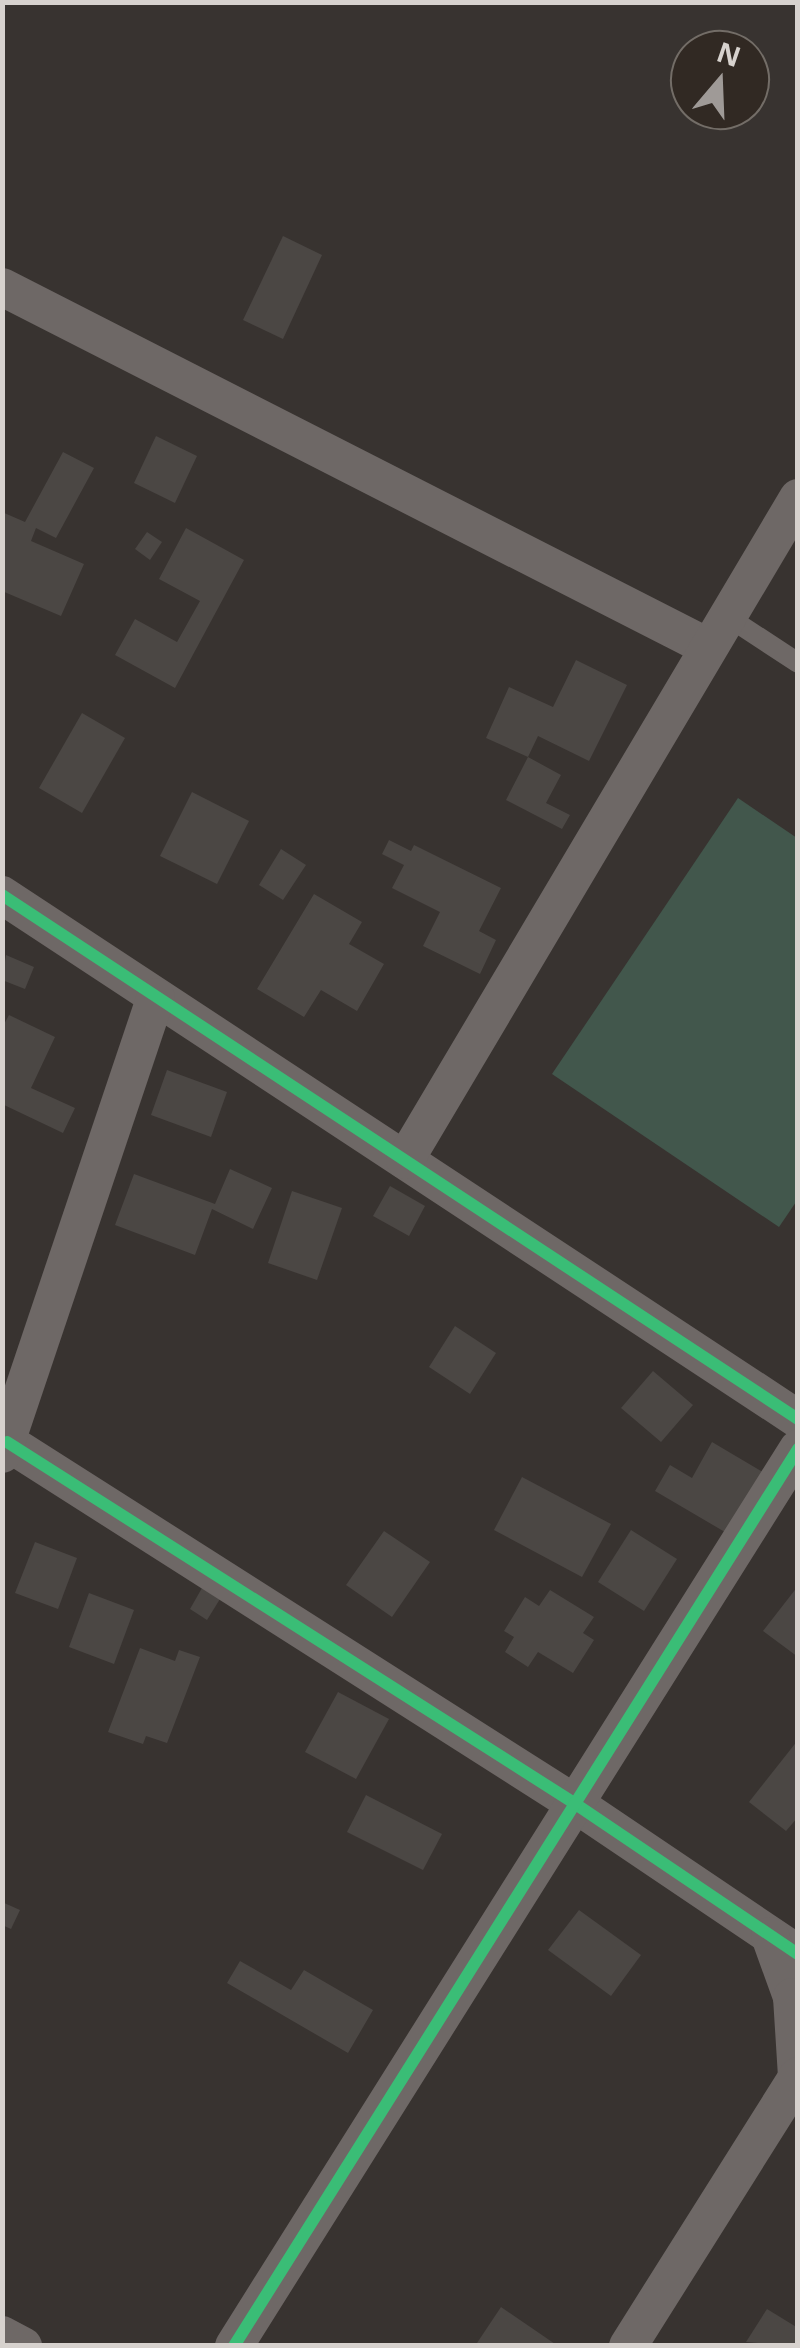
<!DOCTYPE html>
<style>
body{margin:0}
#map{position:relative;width:800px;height:2348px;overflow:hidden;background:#383330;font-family:"Noto Sans",sans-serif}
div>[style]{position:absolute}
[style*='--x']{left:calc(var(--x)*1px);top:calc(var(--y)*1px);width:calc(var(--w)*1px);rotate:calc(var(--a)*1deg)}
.green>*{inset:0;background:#42574c}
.building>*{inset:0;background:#4b4744}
.service>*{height:20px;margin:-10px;padding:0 10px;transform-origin:10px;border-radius:10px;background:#6e6866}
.minor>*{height:38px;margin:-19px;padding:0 19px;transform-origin:19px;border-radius:19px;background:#6e6866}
.cycleway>*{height:12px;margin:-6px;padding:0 6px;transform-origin:6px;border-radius:6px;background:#3abd76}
span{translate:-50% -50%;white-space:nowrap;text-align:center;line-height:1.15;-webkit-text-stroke:8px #312923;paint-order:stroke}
.frame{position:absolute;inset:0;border:5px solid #d7d2ce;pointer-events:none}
.north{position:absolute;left:670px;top:30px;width:100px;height:100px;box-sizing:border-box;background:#312923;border:2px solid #736d67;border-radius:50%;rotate:19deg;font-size:28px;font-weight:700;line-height:40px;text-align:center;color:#d7d2ce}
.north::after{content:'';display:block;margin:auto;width:35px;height:45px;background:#9f9a97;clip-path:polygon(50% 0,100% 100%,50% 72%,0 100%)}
</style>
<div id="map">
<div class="green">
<div style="clip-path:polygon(738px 798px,797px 838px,798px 1199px,779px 1227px,552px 1074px)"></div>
</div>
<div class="building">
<div style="clip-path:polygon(283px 236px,322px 255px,283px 339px,243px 320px)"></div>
<div style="clip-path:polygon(156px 436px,197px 456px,175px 503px,134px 483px)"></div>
<div style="clip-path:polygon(63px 452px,94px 468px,56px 538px,36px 528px,31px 541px,84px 564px,61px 616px,2px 591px,2px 512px,25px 522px)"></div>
<div style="clip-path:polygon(186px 528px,244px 560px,175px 688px,115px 655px,135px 619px,177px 642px,200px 601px,159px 579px)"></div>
<div style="clip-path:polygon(147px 532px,162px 542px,150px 560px,135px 549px)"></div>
<div style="clip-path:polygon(576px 660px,627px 685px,589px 761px,538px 736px,528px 757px,561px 775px,546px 803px,570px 815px,562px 829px,506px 800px,528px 757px,486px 738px,509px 687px,553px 707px)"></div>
<div style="clip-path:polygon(82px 713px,125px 738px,82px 813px,39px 788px)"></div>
<div style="clip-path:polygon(192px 792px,249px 821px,217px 884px,160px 856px)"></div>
<div style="clip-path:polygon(389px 840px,411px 851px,414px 845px,501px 888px,479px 931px,496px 940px,480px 974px,423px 946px,440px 912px,392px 888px,404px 865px,382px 854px)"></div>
<div style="clip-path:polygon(281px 849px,306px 865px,283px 900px,259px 885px)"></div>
<div style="clip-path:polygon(314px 894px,362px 922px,349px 944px,384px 964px,357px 1011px,321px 990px,304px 1017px,257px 989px)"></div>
<div style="clip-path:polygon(6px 955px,34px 967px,25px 989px,2px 980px)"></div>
<div style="clip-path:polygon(9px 1015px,55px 1037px,31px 1088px,75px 1108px,63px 1133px,2px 1104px,2px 1028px)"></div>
<div style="clip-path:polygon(167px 1070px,227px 1092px,211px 1137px,151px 1115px)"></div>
<div style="clip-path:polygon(230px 1169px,272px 1188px,253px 1229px,212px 1209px,195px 1255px,115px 1225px,134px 1174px,215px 1204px)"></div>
<div style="clip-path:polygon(390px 1186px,425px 1206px,409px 1236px,373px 1216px)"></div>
<div style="clip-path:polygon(292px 1191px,342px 1208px,317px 1280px,268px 1263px)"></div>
<div style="clip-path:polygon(455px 1326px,496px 1353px,470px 1394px,429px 1367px)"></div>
<div style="clip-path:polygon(653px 1371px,693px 1405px,661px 1442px,621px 1408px)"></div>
<div style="clip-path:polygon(712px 1442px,766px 1474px,730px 1535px,655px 1491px,670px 1465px,692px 1478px)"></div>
<div style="clip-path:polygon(522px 1477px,611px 1524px,582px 1577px,494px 1530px)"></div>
<div style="clip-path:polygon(631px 1530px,677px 1559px,644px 1611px,598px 1582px)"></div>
<div style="clip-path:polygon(384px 1531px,430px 1562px,392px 1617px,346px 1585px)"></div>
<div style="clip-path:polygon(35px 1542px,77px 1558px,58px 1609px,15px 1593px)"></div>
<div style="clip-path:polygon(798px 1586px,798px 1657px,763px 1631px)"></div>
<div style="clip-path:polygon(202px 1588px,220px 1599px,207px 1620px,190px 1609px)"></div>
<div style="clip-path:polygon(550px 1590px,594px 1617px,583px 1633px,594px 1640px,573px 1673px,538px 1652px,528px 1667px,505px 1652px,514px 1637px,504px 1631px,525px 1597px,539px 1606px)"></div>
<div style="clip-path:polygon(89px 1593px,134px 1610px,114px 1664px,69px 1647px)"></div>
<div style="clip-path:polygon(140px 1648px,175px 1661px,179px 1650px,200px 1657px,167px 1743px,146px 1736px,143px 1744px,108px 1732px)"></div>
<div style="clip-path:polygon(338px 1692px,389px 1719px,356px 1779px,305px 1752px)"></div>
<div style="clip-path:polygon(798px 1740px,798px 1817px,786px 1831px,749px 1802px)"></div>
<div style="clip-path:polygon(366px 1795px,442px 1834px,423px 1870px,347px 1832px)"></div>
<div style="clip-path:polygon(2px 1902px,20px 1910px,11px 1929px,2px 1925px)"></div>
<div style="clip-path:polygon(579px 1910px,641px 1955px,611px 1996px,548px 1950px)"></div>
<div style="clip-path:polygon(240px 1961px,291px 1990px,304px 1970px,373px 2010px,348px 2053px,227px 1983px)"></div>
<div style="clip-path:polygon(501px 2307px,558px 2346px,475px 2346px)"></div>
<div style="clip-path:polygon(767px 2309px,798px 2328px,798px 2346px,746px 2342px)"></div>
</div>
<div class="service">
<div style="--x:725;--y:615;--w:87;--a:33.3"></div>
</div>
<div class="minor">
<div style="--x:2;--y:287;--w:790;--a:27.02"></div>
<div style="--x:2;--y:895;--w:953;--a:33.36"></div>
<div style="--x:405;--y:1160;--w:770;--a:-59.3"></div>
<div style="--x:7;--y:1442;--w:672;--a:32.48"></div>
<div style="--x:574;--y:1803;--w:270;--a:34"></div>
<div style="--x:2;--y:1454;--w:482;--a:-71.4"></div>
<div style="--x:770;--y:1936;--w:65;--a:70.2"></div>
<div style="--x:792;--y:1997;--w:79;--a:86.4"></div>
<div style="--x:2;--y:2335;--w:24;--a:28"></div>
<div style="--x:234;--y:2346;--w:1060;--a:-57.84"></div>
<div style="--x:628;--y:2346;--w:319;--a:-57.8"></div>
</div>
<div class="cycleway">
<div style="--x:2;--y:895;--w:953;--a:33.36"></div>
<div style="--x:7;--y:1442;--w:672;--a:32.48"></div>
<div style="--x:574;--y:1803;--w:270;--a:34"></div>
<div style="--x:234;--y:2346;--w:1060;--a:-57.84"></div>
</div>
<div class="frame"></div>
<div class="north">N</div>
</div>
